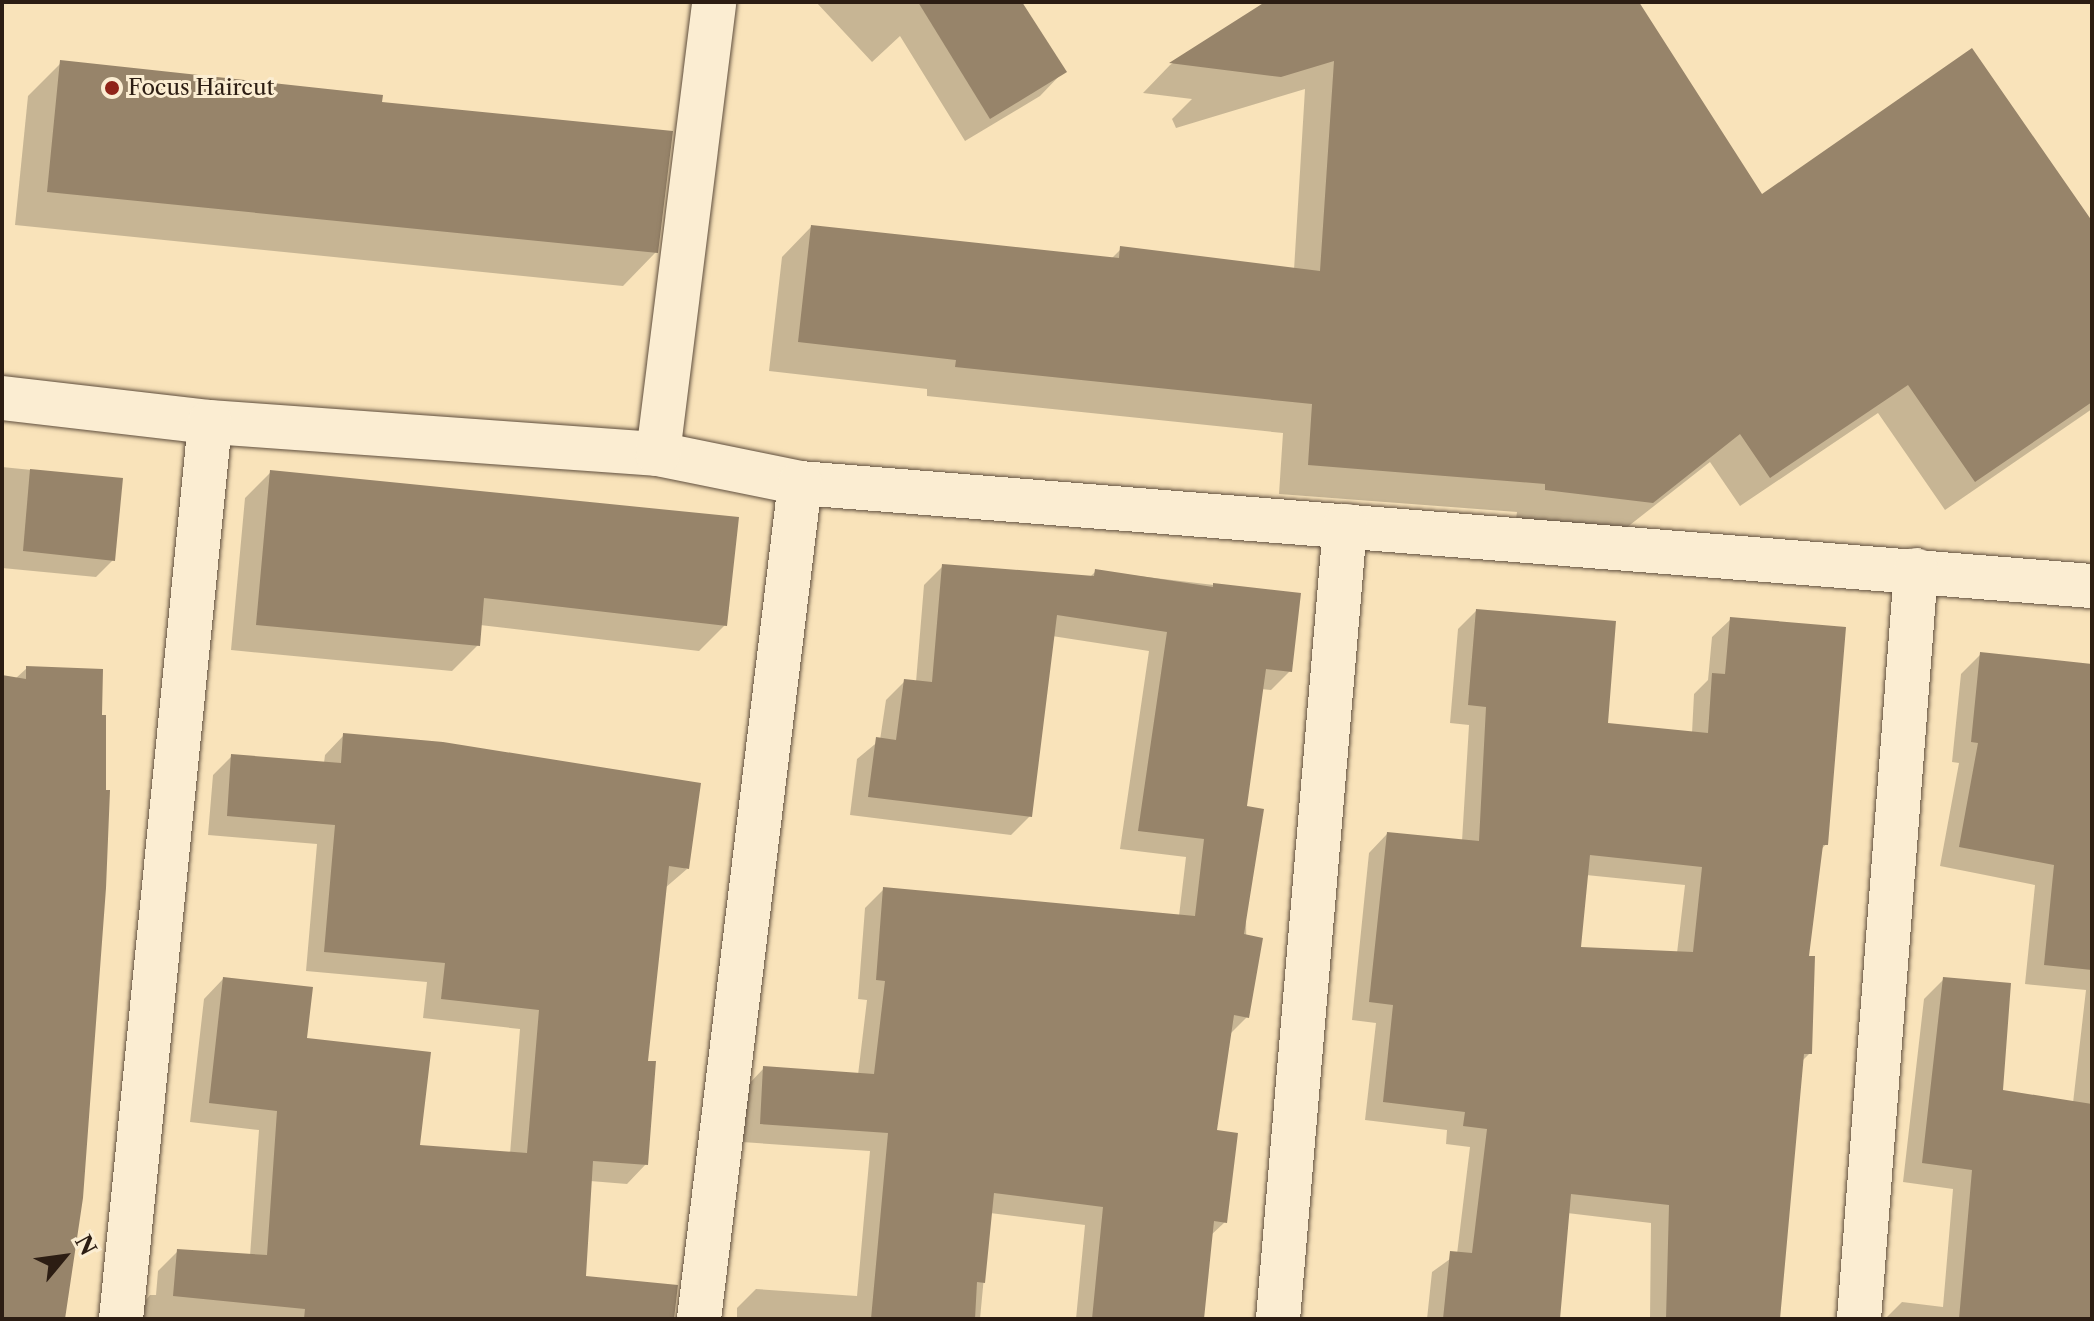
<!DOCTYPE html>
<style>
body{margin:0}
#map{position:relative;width:2094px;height:1321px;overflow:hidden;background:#f9e3ba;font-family:"Libre Caslon Text",serif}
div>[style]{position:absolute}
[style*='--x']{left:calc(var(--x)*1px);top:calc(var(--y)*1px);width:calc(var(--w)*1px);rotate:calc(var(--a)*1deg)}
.shadow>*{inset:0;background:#0003}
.building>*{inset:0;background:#97846a}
.roads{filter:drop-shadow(0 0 2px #5f4e3d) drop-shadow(0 0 2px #5f4e3d)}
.minor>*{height:44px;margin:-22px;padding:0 22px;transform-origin:22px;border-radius:22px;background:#fbedd2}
.dots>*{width:22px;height:22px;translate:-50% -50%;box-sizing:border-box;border:4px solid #fbedd2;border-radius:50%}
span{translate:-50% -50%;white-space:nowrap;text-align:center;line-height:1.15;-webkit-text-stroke:6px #fbedd2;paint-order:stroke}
.poi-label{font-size:22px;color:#2c1d13}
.left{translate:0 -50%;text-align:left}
.frame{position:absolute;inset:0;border:4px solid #2c1d13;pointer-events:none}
.north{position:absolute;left:24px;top:1217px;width:80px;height:80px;-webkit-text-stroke:6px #fbedd2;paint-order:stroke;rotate:61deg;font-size:22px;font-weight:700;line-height:32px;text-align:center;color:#2c1d13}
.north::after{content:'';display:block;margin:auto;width:28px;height:36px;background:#2c1d13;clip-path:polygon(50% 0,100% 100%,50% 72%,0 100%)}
</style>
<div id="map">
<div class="shadow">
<div style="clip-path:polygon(816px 2px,1020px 2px,1064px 71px,1040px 96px,965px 141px,900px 36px,872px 62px)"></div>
<div style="clip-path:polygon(1269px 2px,1637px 2px,1761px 197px,2092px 225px,2092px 409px,1945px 510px,1878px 413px,1740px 506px,1710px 462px,1621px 532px,1516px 519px,1517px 512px,1279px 494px,1283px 433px,927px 396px,927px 389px,769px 371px,782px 257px,811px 227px,1111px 259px,1121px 249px,1294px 270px,1305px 89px,1176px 128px,1172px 119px,1192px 99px,1143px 93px,1170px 65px)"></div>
<div style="clip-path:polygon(61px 63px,380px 103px,656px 252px,623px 286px,15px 225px,28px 96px)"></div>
<div style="clip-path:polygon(2px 467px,121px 479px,113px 560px,96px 577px,2px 568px)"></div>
<div style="clip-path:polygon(270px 473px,725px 625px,699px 651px,480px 625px,478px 645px,452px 671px,231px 650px,245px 498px)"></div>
<div style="clip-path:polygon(943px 566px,1090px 577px,1096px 571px,1214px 585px,1290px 671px,1271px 690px,1261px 689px,1245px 808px,1247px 1017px,1229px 1035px,1214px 1132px,1225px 1222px,1210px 1236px,1201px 1319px,1076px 1319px,1085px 1225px,990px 1213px,980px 1319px,737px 1319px,737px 1308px,756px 1289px,857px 1296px,870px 1151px,742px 1142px,745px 1088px,764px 1068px,858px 1075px,867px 1000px,858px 999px,865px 908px,884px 889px,1179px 916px,1186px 857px,1120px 849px,1149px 651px,1052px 636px,1030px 816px,1011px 835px,850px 815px,857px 759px,880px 740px,886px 700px,905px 681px,916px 682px,924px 585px)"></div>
<div style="clip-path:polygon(evenodd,1476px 611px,1606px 725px,1692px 733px,1694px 694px,1708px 680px,1712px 637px,1731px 619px,1826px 844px,1820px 851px,1807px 958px,1810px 1053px,1801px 1062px,1779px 1319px,1650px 1319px,1651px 1223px,1567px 1213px,1558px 1319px,1427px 1319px,1432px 1272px,1457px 1254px,1470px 1147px,1446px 1144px,1447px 1130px,1365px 1120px,1376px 1023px,1352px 1020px,1369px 853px,1387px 834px,1462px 841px,1469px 725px,1450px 723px,1458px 629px,1476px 611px,1586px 875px,1685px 885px,1677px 953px,1579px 949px,1586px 875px)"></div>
<div style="clip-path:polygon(1981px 654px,2092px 665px,2092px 1319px,1885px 1319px,1902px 1302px,1943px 1307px,1953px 1189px,1903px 1182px,1924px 999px,1944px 979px,2000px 1092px,2073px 1103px,2086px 990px,2025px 984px,2035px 885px,1940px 866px,1959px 763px,1952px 762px,1961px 674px)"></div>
<div style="clip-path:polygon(27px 668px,64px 1319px,2px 1319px,2px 677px,15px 679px)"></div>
<div style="clip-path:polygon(344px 735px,687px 869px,665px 888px,646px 1062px,646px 1164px,627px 1184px,590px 1181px,584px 1277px,637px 1319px,130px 1319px,150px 1295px,156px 1295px,158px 1271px,178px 1251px,250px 1256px,259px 1130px,190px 1122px,204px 999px,223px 979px,305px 1039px,417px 1147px,510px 1154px,520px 1029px,423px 1018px,427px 982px,306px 971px,317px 844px,208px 835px,213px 775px,232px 756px,324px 763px,325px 755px)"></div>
</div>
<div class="building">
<div style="clip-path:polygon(918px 2px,1022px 2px,1067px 72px,990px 119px)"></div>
<div style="clip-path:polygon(1265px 2px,1639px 2px,1762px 194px,1972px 48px,2092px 221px,2092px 402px,1975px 482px,1908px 385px,1770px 478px,1740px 434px,1653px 503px,1545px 490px,1545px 484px,1308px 465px,1312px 404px,955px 367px,956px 360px,798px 342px,811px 225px,1119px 258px,1120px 246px,1320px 271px,1334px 61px,1281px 77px,1169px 63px)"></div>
<div style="clip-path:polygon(60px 60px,383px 95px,382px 102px,673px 131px,658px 253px,47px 192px)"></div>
<div style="clip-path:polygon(30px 469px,123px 478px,115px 561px,23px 551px)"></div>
<div style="clip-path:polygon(270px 470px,739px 517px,727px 626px,484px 598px,480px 646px,256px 625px)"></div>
<div style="clip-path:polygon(942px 564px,1094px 576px,1095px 569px,1213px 587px,1213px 583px,1301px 593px,1292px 672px,1266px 669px,1247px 806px,1264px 809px,1244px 934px,1263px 938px,1249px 1018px,1234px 1015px,1217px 1130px,1238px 1133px,1227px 1223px,1214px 1221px,1204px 1319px,1092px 1319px,1103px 1207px,994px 1193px,985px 1283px,977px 1282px,975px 1319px,871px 1319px,888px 1133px,760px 1124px,763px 1066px,874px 1074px,885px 981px,876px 980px,883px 887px,1195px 916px,1204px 839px,1138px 831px,1167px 632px,1057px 615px,1032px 817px,868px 797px,876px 737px,896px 740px,904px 679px,932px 682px)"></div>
<div style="clip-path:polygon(evenodd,1476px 609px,1616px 621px,1608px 723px,1708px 733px,1712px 673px,1725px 674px,1730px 617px,1846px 627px,1828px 845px,1823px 845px,1809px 956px,1815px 956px,1812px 1054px,1804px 1054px,1780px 1319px,1666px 1319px,1669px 1205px,1571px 1194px,1560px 1319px,1443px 1319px,1450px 1251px,1472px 1253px,1487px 1129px,1463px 1126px,1465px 1112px,1383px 1102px,1393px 1005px,1369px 1002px,1387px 832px,1479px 841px,1486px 707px,1468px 705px,1476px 609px,1590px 855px,1702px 867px,1693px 952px,1581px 947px,1590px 855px)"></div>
<div style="clip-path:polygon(1980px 652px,2092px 664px,2092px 970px,2044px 965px,2054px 865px,1959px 847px,1978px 743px,1971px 742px)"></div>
<div style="clip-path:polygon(26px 666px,103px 669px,102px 715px,106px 715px,106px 790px,110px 790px,106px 888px,83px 1198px,65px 1319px,2px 1319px,2px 675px,26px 679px)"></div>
<div style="clip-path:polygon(343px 733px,443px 742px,701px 783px,689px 869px,669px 866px,648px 1061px,656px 1061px,648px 1165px,593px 1161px,586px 1276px,678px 1285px,674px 1319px,304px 1319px,305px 1309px,173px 1296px,177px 1249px,267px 1255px,277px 1111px,209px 1103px,223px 977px,313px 987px,307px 1038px,431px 1052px,420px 1145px,527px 1153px,539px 1010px,441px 999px,445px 963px,324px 952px,335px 825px,227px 816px,231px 754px,341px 763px)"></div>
<div style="clip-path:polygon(1943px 977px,2011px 983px,2003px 1090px,2092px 1104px,2092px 1319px,1959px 1319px,1972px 1170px,1922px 1163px)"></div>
</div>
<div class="roads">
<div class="minor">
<div style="--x:2;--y:398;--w:209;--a:6.6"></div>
<div style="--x:210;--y:422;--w:449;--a:4.1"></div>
<div style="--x:658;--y:454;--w:145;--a:11.5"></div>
<div style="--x:800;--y:483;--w:1296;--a:4.56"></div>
<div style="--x:658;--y:454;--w:455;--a:-82.9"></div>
<div style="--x:121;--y:1319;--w:901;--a:-84.33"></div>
<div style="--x:699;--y:1319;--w:842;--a:-83.11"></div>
<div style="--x:1278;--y:1319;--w:796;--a:-85.17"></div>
<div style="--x:1859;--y:1319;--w:751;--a:-85.65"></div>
</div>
</div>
<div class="dots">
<div style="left:112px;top:88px;background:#8f2418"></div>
</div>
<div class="poi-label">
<span class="left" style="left:128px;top:88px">Focus Haircut</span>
</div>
<div class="frame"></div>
<div class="north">N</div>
</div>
